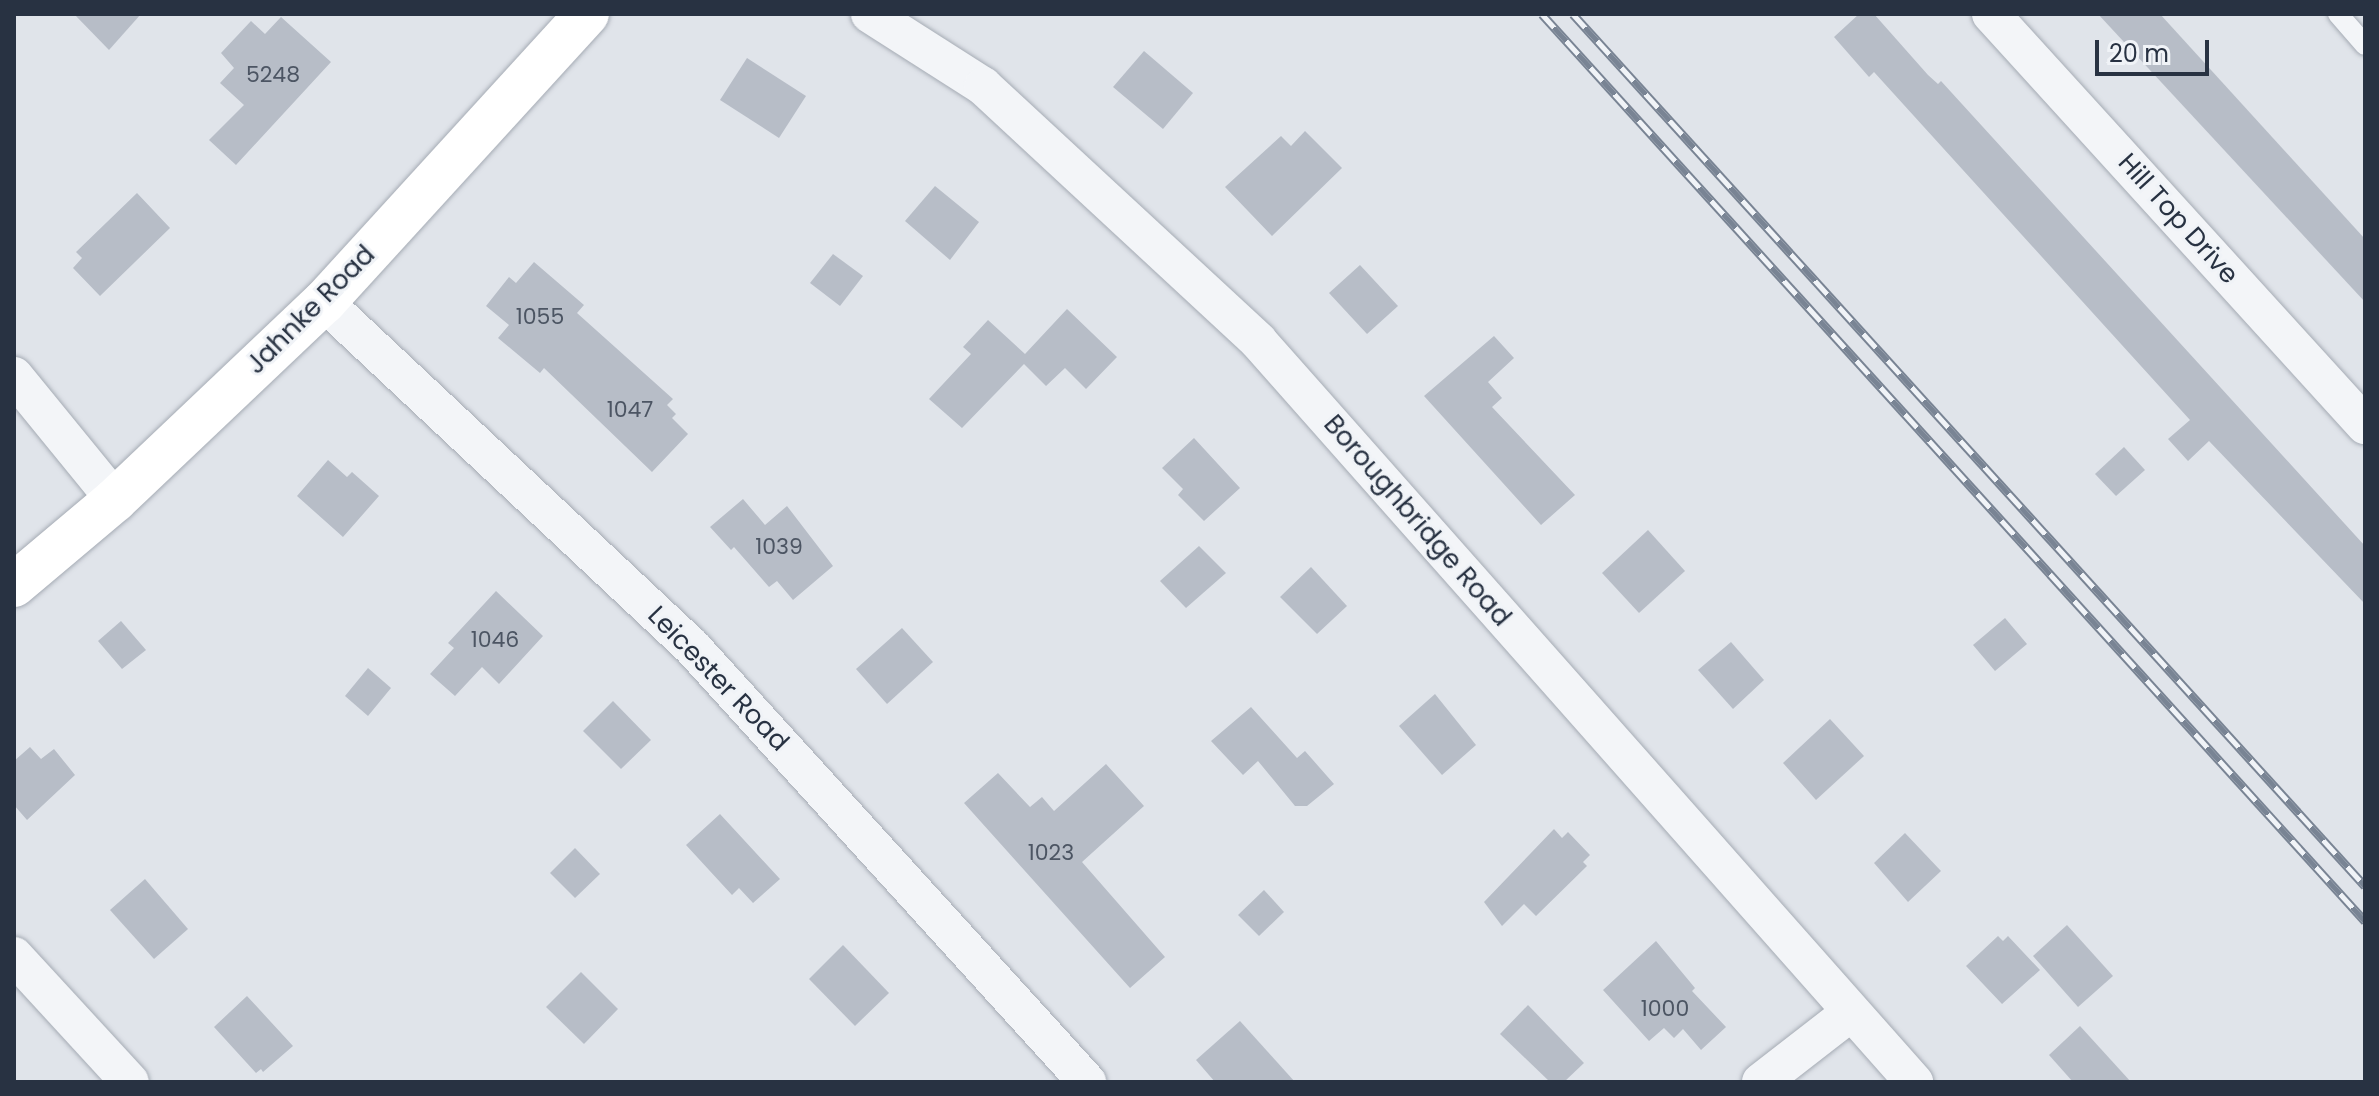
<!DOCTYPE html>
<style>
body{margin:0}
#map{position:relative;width:2379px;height:1096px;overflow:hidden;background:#e0e4ea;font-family:Poppins,sans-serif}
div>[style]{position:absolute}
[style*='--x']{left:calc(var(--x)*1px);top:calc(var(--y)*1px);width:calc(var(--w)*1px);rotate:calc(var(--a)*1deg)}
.building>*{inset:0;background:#b7bdc7}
.roads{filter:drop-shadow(0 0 2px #a5abb4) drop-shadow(0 0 2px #a5abb4)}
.lane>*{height:20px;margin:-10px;padding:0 10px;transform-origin:10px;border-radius:10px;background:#f3f5f8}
.street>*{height:38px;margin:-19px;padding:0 19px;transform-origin:19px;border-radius:19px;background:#f3f5f8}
.secondary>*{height:44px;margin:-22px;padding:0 22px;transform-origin:22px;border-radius:22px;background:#fff}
.rail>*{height:9px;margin-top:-4.5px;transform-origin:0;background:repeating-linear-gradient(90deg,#f0f3f7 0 18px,#798494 0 36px);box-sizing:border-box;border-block:2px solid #798494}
span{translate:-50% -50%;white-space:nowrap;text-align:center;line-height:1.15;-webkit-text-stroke:6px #f0f3f7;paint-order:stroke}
.number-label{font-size:22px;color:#4c5563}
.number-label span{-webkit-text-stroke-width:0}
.street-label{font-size:26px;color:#283242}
.frame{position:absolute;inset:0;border:16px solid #283242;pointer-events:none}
.scale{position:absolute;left:2095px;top:40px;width:114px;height:36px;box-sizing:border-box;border:4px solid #283242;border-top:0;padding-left:10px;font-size:24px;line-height:28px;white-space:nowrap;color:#283242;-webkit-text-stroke:6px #f0f3f7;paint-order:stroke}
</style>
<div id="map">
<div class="building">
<div style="clip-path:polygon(74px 14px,141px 14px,109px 50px)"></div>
<div style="clip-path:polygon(1859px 14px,1874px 14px,1928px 75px,1938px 84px,1941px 81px,2365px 546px,2365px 604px,2209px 441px,2188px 461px,2168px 439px,2190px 420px,1874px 72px,1869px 77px,1834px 37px)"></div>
<div style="clip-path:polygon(2098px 14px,2160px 14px,2365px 239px,2365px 302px)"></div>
<div style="clip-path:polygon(281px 17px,331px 62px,236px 165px,209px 140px,244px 105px,220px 83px,234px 68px,221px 53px,251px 21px,265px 34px)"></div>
<div style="clip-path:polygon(1144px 51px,1193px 93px,1163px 129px,1113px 87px)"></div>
<div style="clip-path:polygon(747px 58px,806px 96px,779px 138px,720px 100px)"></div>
<div style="clip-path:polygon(1305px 131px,1342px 168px,1272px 236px,1225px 187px,1281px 136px,1291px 146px)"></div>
<div style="clip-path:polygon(935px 186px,979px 222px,950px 260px,905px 221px)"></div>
<div style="clip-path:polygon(137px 193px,170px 228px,100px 296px,73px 268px,82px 258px,76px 252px)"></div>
<div style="clip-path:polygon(833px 254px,863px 276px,840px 306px,810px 283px)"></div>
<div style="clip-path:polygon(534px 262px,584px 305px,577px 313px,673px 399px,667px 405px,676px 414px,672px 418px,688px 434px,652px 472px,544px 368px,540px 373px,498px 338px,509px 325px,486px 306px,509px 277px,516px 283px)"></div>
<div style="clip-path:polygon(1360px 265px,1398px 306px,1367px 334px,1329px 293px)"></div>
<div style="clip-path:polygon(1067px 309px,1117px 357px,1086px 389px,1065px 368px,1046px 386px,1024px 364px,962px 428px,929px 399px,971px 354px,963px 347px,988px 320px,1025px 354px)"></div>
<div style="clip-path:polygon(1494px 336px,1514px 358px,1488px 382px,1502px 398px,1492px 407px,1575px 495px,1541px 525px,1424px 396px)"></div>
<div style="clip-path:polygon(1194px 438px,1240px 488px,1204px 521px,1178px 495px,1183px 489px,1162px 468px)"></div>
<div style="clip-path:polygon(2124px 447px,2145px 470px,2116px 496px,2095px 474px)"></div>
<div style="clip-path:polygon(328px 460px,347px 477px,352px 472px,379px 496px,343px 537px,297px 496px)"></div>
<div style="clip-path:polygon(743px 499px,765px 525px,787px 506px,833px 566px,793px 600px,777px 581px,769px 587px,734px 547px,731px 550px,710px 527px)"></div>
<div style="clip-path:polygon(1648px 530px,1685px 571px,1639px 613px,1602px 573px)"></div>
<div style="clip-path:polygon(1199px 546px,1226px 573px,1186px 608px,1160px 581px)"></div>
<div style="clip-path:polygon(1311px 567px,1347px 606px,1317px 634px,1280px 597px)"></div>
<div style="clip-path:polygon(496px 591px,543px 636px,499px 684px,482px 667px,455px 696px,430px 674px,454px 648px,448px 643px)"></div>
<div style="clip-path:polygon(2005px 618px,2027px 644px,1995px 671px,1973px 645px)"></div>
<div style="clip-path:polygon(121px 621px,146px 650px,122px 669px,98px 641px)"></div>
<div style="clip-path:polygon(902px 628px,933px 662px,887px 704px,856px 669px)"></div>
<div style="clip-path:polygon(1731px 642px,1764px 680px,1733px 709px,1698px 670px)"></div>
<div style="clip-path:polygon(368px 668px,391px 688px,368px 716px,345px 696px)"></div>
<div style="clip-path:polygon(1435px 694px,1476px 745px,1442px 775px,1399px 726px)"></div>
<div style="clip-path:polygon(613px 701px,651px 740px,621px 769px,583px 731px)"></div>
<div style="clip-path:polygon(1251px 707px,1297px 758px,1305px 751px,1334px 784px,1307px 806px,1295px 806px,1258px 761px,1243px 775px,1211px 741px)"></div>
<div style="clip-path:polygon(1830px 719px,1864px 756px,1816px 800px,1783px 763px)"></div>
<div style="clip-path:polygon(30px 747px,41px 759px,54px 749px,75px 775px,27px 820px,14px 805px,14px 761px)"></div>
<div style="clip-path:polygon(1106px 764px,1144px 806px,1082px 862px,1165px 957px,1130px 988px,964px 803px,998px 773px,1030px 807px,1042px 797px,1054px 811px)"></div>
<div style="clip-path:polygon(720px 814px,780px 879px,753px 903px,739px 888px,732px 895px,686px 845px)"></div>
<div style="clip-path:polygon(1554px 829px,1562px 838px,1568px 832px,1590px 855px,1583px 862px,1587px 866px,1536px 916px,1524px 904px,1502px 926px,1484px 902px)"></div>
<div style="clip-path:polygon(1905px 833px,1941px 871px,1908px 902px,1874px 863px)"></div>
<div style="clip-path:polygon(575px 848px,600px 874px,575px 898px,550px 873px)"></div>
<div style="clip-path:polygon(145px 879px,188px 929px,154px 959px,110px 910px)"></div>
<div style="clip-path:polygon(1264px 890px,1284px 912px,1259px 936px,1238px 915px)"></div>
<div style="clip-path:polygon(2067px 925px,2113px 976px,2078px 1007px,2033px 956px)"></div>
<div style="clip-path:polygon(1998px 936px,2003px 941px,2008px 936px,2040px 970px,2002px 1004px,1966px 966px)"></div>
<div style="clip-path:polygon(1656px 941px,1695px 988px,1692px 991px,1726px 1027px,1701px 1050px,1683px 1029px,1674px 1038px,1664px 1028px,1649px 1041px,1603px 990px)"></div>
<div style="clip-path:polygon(843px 945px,889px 993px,855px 1026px,809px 979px)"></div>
<div style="clip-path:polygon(581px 972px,618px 1009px,584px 1044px,546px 1007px)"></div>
<div style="clip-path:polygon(247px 996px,293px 1046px,263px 1072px,261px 1069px,256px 1073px,214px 1027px)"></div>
<div style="clip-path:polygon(1528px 1005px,1584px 1063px,1564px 1082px,1550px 1082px,1500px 1034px)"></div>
<div style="clip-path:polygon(1240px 1021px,1295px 1082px,1215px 1082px,1196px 1060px)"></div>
<div style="clip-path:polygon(2080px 1026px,2131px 1082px,2073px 1082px,2049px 1055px)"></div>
</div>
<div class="roads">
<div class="lane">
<div style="--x:2338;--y:14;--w:41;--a:48.9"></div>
</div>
<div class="street">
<div style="--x:870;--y:14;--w:134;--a:32.5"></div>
<div style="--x:983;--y:86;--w:375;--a:42.8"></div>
<div style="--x:1258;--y:341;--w:990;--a:48.48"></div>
<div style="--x:1991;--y:14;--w:556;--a:47.7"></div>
<div style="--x:324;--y:302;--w:504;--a:43.15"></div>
<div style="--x:692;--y:647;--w:588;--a:47.76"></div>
<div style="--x:14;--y:376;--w:160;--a:50.8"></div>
<div style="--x:14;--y:956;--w:171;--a:47.4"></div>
<div style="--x:1761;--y:1082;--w:113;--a:-37.8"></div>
</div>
<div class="secondary">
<div style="--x:14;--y:585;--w:132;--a:-40.1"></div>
<div style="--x:115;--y:500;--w:288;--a:-43.5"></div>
<div style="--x:324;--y:302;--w:390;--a:-47.6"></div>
</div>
</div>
<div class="rail">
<div style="--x:1542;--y:14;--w:1225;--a:47.78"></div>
<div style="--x:1573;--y:14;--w:1178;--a:47.75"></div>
</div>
<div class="number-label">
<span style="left:273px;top:75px">5248</span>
<span style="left:540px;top:317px">1055</span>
<span style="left:630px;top:410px">1047</span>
<span style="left:779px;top:547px">1039</span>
<span style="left:495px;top:640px">1046</span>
<span style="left:1051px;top:853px">1023</span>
<span style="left:1665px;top:1009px">1000</span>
</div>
<div class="street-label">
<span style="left:2178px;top:219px;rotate:48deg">Hill Top Drive</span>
<span style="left:311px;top:310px;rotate:-45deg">Jahnke Road</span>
<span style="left:1417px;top:521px;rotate:49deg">Boroughbridge Road</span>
<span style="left:718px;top:679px;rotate:46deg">Leicester Road</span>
</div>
<div class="frame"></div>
<div class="scale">20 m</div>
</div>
